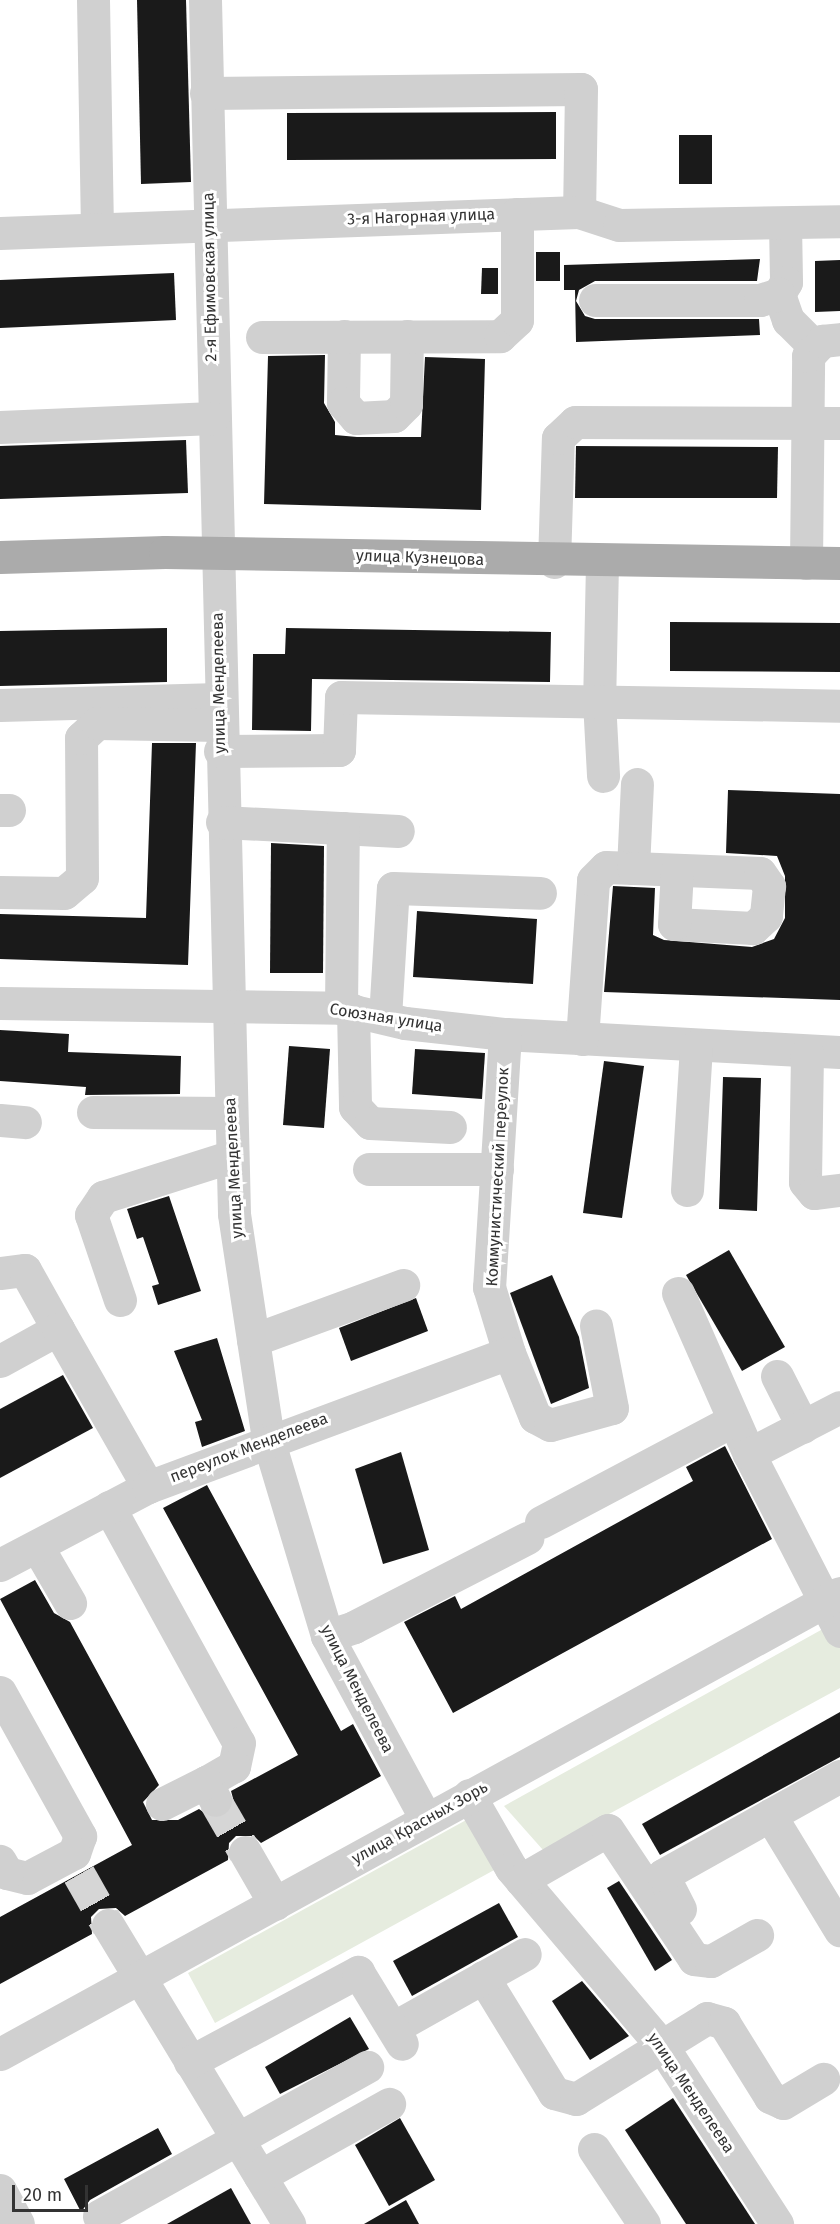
<!DOCTYPE html>
<meta charset="utf-8">
<style>
body{margin:0}
#map{position:relative;width:840px;height:2224px;overflow:hidden;background:#fff;font-family:"Fira Sans",sans-serif}
div>[style]{position:absolute}
[style*='--x']{left:calc(var(--x)*1px);top:calc(var(--y)*1px);width:calc(var(--w)*1px);rotate:calc(var(--a)*1deg)}
.green>*{inset:0;background:#e6ecdf}
.building>*{inset:0;background:#1a1a1a}
.minor-tunnel>*{height:33px;margin-top:-16.5px;transform-origin:0;background:repeating-linear-gradient(90deg,#d6d6d6 0 33px,transparent 0 49px)}
.minor>*{height:33px;margin:-16.5px;padding:0 16.5px;transform-origin:16.5px;border-radius:16.5px;background:#d0d0d0}
.major>*{height:33px;margin:-16.5px;padding:0 16.5px;transform-origin:16.5px;border-radius:16.5px;background:#ababab}
span{translate:-50% -50%;white-space:nowrap;text-align:center;line-height:1.15;-webkit-text-stroke:6px #fff;paint-order:stroke}
.street-label{font-size:16px;color:#333}
.scale{position:absolute;left:12px;top:2185px;width:76px;height:27px;box-sizing:border-box;border:3px solid #333;border-top:0;padding-left:8px;font-size:18px;line-height:21px;white-space:nowrap;color:#333;-webkit-text-stroke:4px #fff;paint-order:stroke}
</style>
<div id="map">
<div class="green">
<div style="clip-path:polygon(830px 1625px,840px 1642px,840px 1688px,543px 1850px,504px 1806px)"></div>
<div style="clip-path:polygon(468px 1819px,496px 1869px,215px 2023px,188px 1973px)"></div>
</div>
<div class="building">
<div style="clip-path:polygon(137px 0,186px 0,191px 182px,141px 184px)"></div>
<div style="clip-path:polygon(556px 112px,556px 159px,287px 160px,287px 113px)"></div>
<div style="clip-path:polygon(679px 135px,712px 135px,712px 184px,679px 184px)"></div>
<div style="clip-path:polygon(536px 252px,560px 252px,560px 281px,536px 281px)"></div>
<div style="clip-path:polygon(760px 259px,757px 281px,595px 281px,579px 290px,576px 301px,585px 316px,595px 319px,759px 319px,760px 335px,576px 342px,575px 290px,564px 290px,564px 265px)"></div>
<div style="clip-path:polygon(840px 260px,840px 311px,815px 312px,815px 261px)"></div>
<div style="clip-path:polygon(482px 268px,498px 268px,498px 294px,481px 294px)"></div>
<div style="clip-path:polygon(174px 273px,176px 320px,0 328px,0 280px)"></div>
<div style="clip-path:polygon(325px 355px,324px 403px,335px 422px,335px 435px,357px 437px,421px 437px,425px 357px,485px 359px,481px 510px,264px 504px,268px 356px)"></div>
<div style="clip-path:polygon(186px 440px,188px 493px,0 499px,0 446px)"></div>
<div style="clip-path:polygon(576px 446px,778px 447px,777px 498px,575px 498px)"></div>
<div style="clip-path:polygon(670px 622px,840px 623px,840px 672px,670px 671px)"></div>
<div style="clip-path:polygon(167px 628px,167px 682px,0 686px,0 631px)"></div>
<div style="clip-path:polygon(286px 628px,551px 632px,550px 682px,312px 679px,311px 731px,252px 730px,253px 654px,285px 654px)"></div>
<div style="clip-path:polygon(152px 743px,196px 743px,188px 965px,0 959px,0 914px,146px 918px)"></div>
<div style="clip-path:polygon(728px 790px,840px 794px,840px 1000px,604px 992px,613px 886px,655px 888px,653px 935px,664px 940px,752px 947px,774px 939px,785px 918px,785px 876px,777px 856px,726px 853px)"></div>
<div style="clip-path:polygon(271px 843px,324px 846px,323px 973px,270px 973px)"></div>
<div style="clip-path:polygon(417px 911px,537px 919px,533px 984px,413px 977px)"></div>
<div style="clip-path:polygon(0 1030px,69px 1034px,68px 1052px,181px 1056px,180px 1094px,85px 1095px,86px 1087px,0 1081px)"></div>
<div style="clip-path:polygon(289px 1046px,330px 1049px,324px 1128px,283px 1125px)"></div>
<div style="clip-path:polygon(415px 1049px,485px 1053px,482px 1099px,412px 1094px)"></div>
<div style="clip-path:polygon(604px 1061px,644px 1066px,622px 1218px,583px 1213px)"></div>
<div style="clip-path:polygon(723px 1077px,761px 1078px,757px 1211px,719px 1209px)"></div>
<div style="clip-path:polygon(169px 1196px,201px 1291px,158px 1305px,152px 1286px,159px 1284px,143px 1237px,137px 1239px,127px 1209px)"></div>
<div style="clip-path:polygon(729px 1250px,785px 1347px,742px 1371px,686px 1275px)"></div>
<div style="clip-path:polygon(552px 1275px,579px 1337px,589px 1388px,551px 1404px,510px 1293px)"></div>
<div style="clip-path:polygon(416px 1298px,428px 1331px,351px 1361px,339px 1328px)"></div>
<div style="clip-path:polygon(217px 1338px,245px 1431px,202px 1447px,195px 1422px,202px 1420px,174px 1351px)"></div>
<div style="clip-path:polygon(63px 1375px,93px 1428px,0 1478px,0 1409px)"></div>
<div style="clip-path:polygon(725px 1446px,772px 1539px,453px 1713px,404px 1622px,455px 1596px,461px 1609px,693px 1481px,686px 1467px)"></div>
<div style="clip-path:polygon(401px 1452px,429px 1550px,383px 1564px,355px 1469px)"></div>
<div style="clip-path:polygon(207px 1485px,341px 1731px,353px 1724px,381px 1776px,261px 1843px,254px 1836px,236px 1836px,229px 1843px,228px 1860px,125px 1916px,116px 1908px,99px 1909px,91px 1917px,92px 1934px,0 1984px,0 1917px,132px 1845px,0 1599px,35px 1580px,54px 1613px,70px 1622px,159px 1785px,143px 1802px,152px 1820px,178px 1820px,199px 1809px,213px 1819px,223px 1817px,234px 1802px,231px 1791px,298px 1755px,163px 1508px)"></div>
<div style="clip-path:polygon(840px 1712px,840px 1757px,660px 1855px,642px 1824px)"></div>
<div style="clip-path:polygon(619px 1881px,672px 1960px,655px 1971px,607px 1888px)"></div>
<div style="clip-path:polygon(499px 1903px,518px 1937px,412px 1996px,393px 1961px)"></div>
<div style="clip-path:polygon(582px 1981px,629px 2036px,590px 2060px,552px 2001px)"></div>
<div style="clip-path:polygon(350px 2017px,369px 2049px,280px 2094px,265px 2067px)"></div>
<div style="clip-path:polygon(673px 2098px,755px 2224px,686px 2224px,625px 2130px)"></div>
<div style="clip-path:polygon(400px 2118px,435px 2180px,389px 2206px,355px 2145px)"></div>
<div style="clip-path:polygon(158px 2128px,172px 2154px,90px 2200px,81px 2212px,64px 2179px)"></div>
<div style="clip-path:polygon(231px 2188px,251px 2224px,167px 2224px)"></div>
<div style="clip-path:polygon(406px 2200px,419px 2224px,364px 2224px)"></div>
</div>
<div class="minor-tunnel">
<div style="--x:215;--y:1800;--w:60;--a:60"></div>
<div style="--x:79;--y:1874;--w:59;--a:60.4"></div>
</div>
<div class="minor">
<div style="--x:93;--y:0;--w:227;--a:89"></div>
<div style="--x:205;--y:0;--w:1214;--a:88.63"></div>
<div style="--x:234;--y:1214;--w:228;--a:81.4"></div>
<div style="--x:268;--y:1439;--w:206;--a:73.3"></div>
<div style="--x:327;--y:1636;--w:208;--a:61.6"></div>
<div style="--x:206;--y:93;--w:375;--a:-0.6"></div>
<div style="--x:581;--y:89;--w:123;--a:90.9"></div>
<div style="--x:785;--y:223;--w:59;--a:89"></div>
<div style="--x:786;--y:282;--w:14;--a:120"></div>
<div style="--x:779;--y:294;--w:28;--a:71"></div>
<div style="--x:788;--y:320;--w:35;--a:45"></div>
<div style="--x:0;--y:233;--w:579;--a:-2.08"></div>
<div style="--x:579;--y:212;--w:42;--a:18"></div>
<div style="--x:619;--y:225;--w:221;--a:-1"></div>
<div style="--x:595;--y:300;--w:165;--a:0"></div>
<div style="--x:760;--y:300;--w:20;--a:-18"></div>
<div style="--x:344;--y:336;--w:67;--a:90.9"></div>
<div style="--x:343;--y:403;--w:20;--a:49"></div>
<div style="--x:356;--y:418;--w:38;--a:-3"></div>
<div style="--x:394;--y:416;--w:17;--a:-45"></div>
<div style="--x:406;--y:404;--w:68;--a:-89.2"></div>
<div style="--x:262;--y:337;--w:238;--a:-0.2"></div>
<div style="--x:500;--y:336;--w:23;--a:-43"></div>
<div style="--x:517;--y:320;--w:106;--a:-90"></div>
<div style="--x:0;--y:427;--w:213;--a:-2.4"></div>
<div style="--x:554;--y:562;--w:124;--a:-88.2"></div>
<div style="--x:558;--y:438;--w:23;--a:-43"></div>
<div style="--x:575;--y:422;--w:265;--a:0.2"></div>
<div style="--x:602;--y:563;--w:138;--a:91.2"></div>
<div style="--x:599;--y:701;--w:75;--a:86.9"></div>
<div style="--x:806;--y:563;--w:207;--a:-89.4"></div>
<div style="--x:808;--y:356;--w:21;--a:-47"></div>
<div style="--x:822;--y:341;--w:18;--a:-6"></div>
<div style="--x:0;--y:705;--w:219;--a:-1.6"></div>
<div style="--x:220;--y:751;--w:119;--a:-0.5"></div>
<div style="--x:339;--y:750;--w:53;--a:-87.8"></div>
<div style="--x:341;--y:697;--w:499;--a:1"></div>
<div style="--x:0;--y:810;--w:9;--a:0"></div>
<div style="--x:222;--y:822;--w:176;--a:2.9"></div>
<div style="--x:633;--y:868;--w:84;--a:-87.3"></div>
<div style="--x:0;--y:892;--w:64;--a:0.9"></div>
<div style="--x:64;--y:893;--w:23;--a:-40"></div>
<div style="--x:82;--y:878;--w:140;--a:-90.4"></div>
<div style="--x:81;--y:738;--w:22;--a:-43"></div>
<div style="--x:97;--y:723;--w:123;--a:0.9"></div>
<div style="--x:0;--y:1003;--w:341;--a:0.8"></div>
<div style="--x:341;--y:1008;--w:66;--a:13.2"></div>
<div style="--x:405;--y:1023;--w:101;--a:6.3"></div>
<div style="--x:505;--y:1034;--w:335;--a:3.1"></div>
<div style="--x:341;--y:1008;--w:180;--a:-89.4"></div>
<div style="--x:353;--y:1010;--w:97;--a:88.8"></div>
<div style="--x:355;--y:1107;--w:22;--a:47"></div>
<div style="--x:370;--y:1123;--w:80;--a:2.9"></div>
<div style="--x:385;--y:1017;--w:129;--a:-86.5"></div>
<div style="--x:393;--y:888;--w:147;--a:1.9"></div>
<div style="--x:505;--y:1034;--w:254;--a:93.6"></div>
<div style="--x:489;--y:1287;--w:69;--a:73.1"></div>
<div style="--x:509;--y:1353;--w:69;--a:67.9"></div>
<div style="--x:535;--y:1417;--w:17;--a:28"></div>
<div style="--x:550;--y:1425;--w:64;--a:-15.3"></div>
<div style="--x:612;--y:1408;--w:84;--a:-101"></div>
<div style="--x:582;--y:1039;--w:159;--a:-86"></div>
<div style="--x:593;--y:880;--w:18;--a:-45"></div>
<div style="--x:606;--y:867;--w:27;--a:2"></div>
<div style="--x:633;--y:868;--w:127;--a:2.3"></div>
<div style="--x:760;--y:873;--w:16;--a:55"></div>
<div style="--x:769;--y:886;--w:30;--a:96"></div>
<div style="--x:766;--y:916;--w:18;--a:137"></div>
<div style="--x:753;--y:928;--w:79;--a:-177.1"></div>
<div style="--x:674;--y:924;--w:54;--a:-86.8"></div>
<div style="--x:807;--y:1053;--w:129;--a:90.9"></div>
<div style="--x:805;--y:1182;--w:14;--a:51"></div>
<div style="--x:814;--y:1193;--w:26;--a:-7"></div>
<div style="--x:93;--y:1112;--w:138;--a:0.4"></div>
<div style="--x:0;--y:1120;--w:25;--a:5"></div>
<div style="--x:369;--y:1169;--w:128;--a:0"></div>
<div style="--x:687;--y:1190;--w:144;--a:-86.4"></div>
<div style="--x:0;--y:1273;--w:25;--a:-7"></div>
<div style="--x:25;--y:1270;--w:68;--a:60.8"></div>
<div style="--x:58;--y:1329;--w:66;--a:151.1"></div>
<div style="--x:678;--y:1293;--w:176;--a:66.2"></div>
<div style="--x:749;--y:1454;--w:199;--a:62.8"></div>
<div style="--x:120;--y:1300;--w:90;--a:-108.8"></div>
<div style="--x:91;--y:1215;--w:22;--a:-56"></div>
<div style="--x:103;--y:1197;--w:135;--a:-17.6"></div>
<div style="--x:58;--y:1329;--w:182;--a:60.3"></div>
<div style="--x:253;--y:1340;--w:160;--a:-20.1"></div>
<div style="--x:777;--y:1376;--w:57;--a:63"></div>
<div style="--x:749;--y:1454;--w:102;--a:-27.3"></div>
<div style="--x:109;--y:1507;--w:269;--a:61.2"></div>
<div style="--x:239;--y:1743;--w:24;--a:102"></div>
<div style="--x:234;--y:1766;--w:32;--a:150"></div>
<div style="--x:206;--y:1782;--w:20;--a:63"></div>
<div style="--x:541;--y:1522;--w:218;--a:-27.9"></div>
<div style="--x:37;--y:1546;--w:66;--a:59.9"></div>
<div style="--x:0;--y:1565;--w:167;--a:-27.8"></div>
<div style="--x:148;--y:1487;--w:385;--a:-20.4"></div>
<div style="--x:327;--y:1636;--w:28;--a:-18"></div>
<div style="--x:354;--y:1627;--w:195;--a:-27.2"></div>
<div style="--x:0;--y:1692;--w:165;--a:60.9"></div>
<div style="--x:80;--y:1836;--w:18;--a:109"></div>
<div style="--x:74;--y:1853;--w:53;--a:152"></div>
<div style="--x:27;--y:1878;--w:21;--a:-166"></div>
<div style="--x:7;--y:1873;--w:14;--a:-120"></div>
<div style="--x:469;--y:1795;--w:84;--a:60.1"></div>
<div style="--x:511;--y:1868;--w:233;--a:49.7"></div>
<div style="--x:662;--y:2046;--w:212;--a:57.1"></div>
<div style="--x:162;--y:1804;--w:49;--a:-26.6"></div>
<div style="--x:770;--y:1815;--w:135;--a:58.7"></div>
<div style="--x:245;--y:1852;--w:60;--a:60"></div>
<div style="--x:521;--y:1880;--w:100;--a:-29.9"></div>
<div style="--x:608;--y:1830;--w:155;--a:56.3"></div>
<div style="--x:694;--y:1959;--w:17;--a:7"></div>
<div style="--x:711;--y:1961;--w:53;--a:-29.5"></div>
<div style="--x:680;--y:1909;--w:38;--a:-117"></div>
<div style="--x:663;--y:1875;--w:203;--a:-29.2"></div>
<div style="--x:108;--y:1925;--w:350;--a:58.8"></div>
<div style="--x:483;--y:1977;--w:136;--a:58.5"></div>
<div style="--x:554;--y:2093;--w:23;--a:15"></div>
<div style="--x:576;--y:2099;--w:154;--a:-31.7"></div>
<div style="--x:707;--y:2018;--w:18;--a:16"></div>
<div style="--x:724;--y:2023;--w:87;--a:58.1"></div>
<div style="--x:770;--y:2097;--w:14;--a:25"></div>
<div style="--x:783;--y:2103;--w:47;--a:-31"></div>
<div style="--x:393;--y:2028;--w:151;--a:-29.3"></div>
<div style="--x:0;--y:2054;--w:958;--a:-28.76"></div>
<div style="--x:190;--y:2062;--w:191;--a:-28.2"></div>
<div style="--x:358;--y:1972;--w:84;--a:58.6"></div>
<div style="--x:594;--y:2149;--w:90;--a:56.3"></div>
<div style="--x:260;--y:2176;--w:148;--a:-29.2"></div>
<div style="--x:0;--y:2190;--w:38;--a:62"></div>
<div style="--x:99;--y:2216;--w:307;--a:-29.1"></div>
</div>
<div class="major">
<div style="--x:0;--y:557;--w:165;--a:-1.7"></div>
<div style="--x:165;--y:552;--w:675;--a:0.93"></div>
</div>
<div class="street-label">
<span style="left:421px;top:217px;rotate:-2deg">3-я Нагорная улица</span>
<span style="left:210px;top:277px;rotate:-91deg">2-я Ефимовская улица</span>
<span style="left:420px;top:558px;rotate:2deg">улица Кузнецова</span>
<span style="left:219px;top:683px;rotate:-91deg">улица Менделеева</span>
<span style="left:386px;top:1018px;rotate:9deg">Союзная улица</span>
<span style="left:234px;top:1168px;rotate:-93deg">улица Менделеева</span>
<span style="left:498px;top:1177px;rotate:-87deg">Коммунистический переулок</span>
<span style="left:249px;top:1448px;rotate:-21deg">переулок Менделеева</span>
<span style="left:357px;top:1689px;rotate:63deg">улица Менделеева</span>
<span style="left:420px;top:1823px;rotate:-29deg">улица Красных Зорь</span>
<span style="left:691px;top:2093px;rotate:56deg">улица Менделеева</span>
</div>
<div class="scale">20 m</div>
</div>
